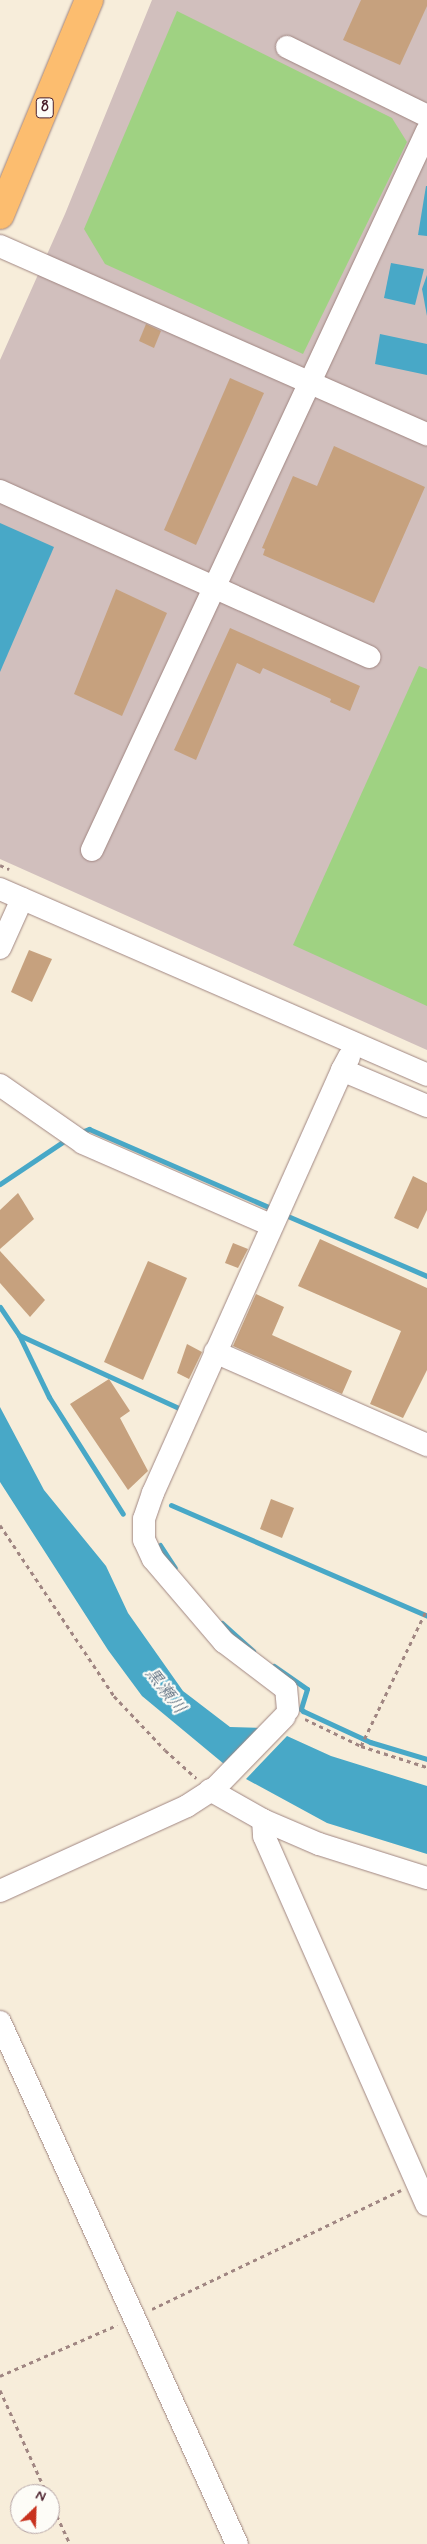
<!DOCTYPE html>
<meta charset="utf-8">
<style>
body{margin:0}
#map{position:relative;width:427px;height:2544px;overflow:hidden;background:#f7edda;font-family:Mynerve,"Klee One",sans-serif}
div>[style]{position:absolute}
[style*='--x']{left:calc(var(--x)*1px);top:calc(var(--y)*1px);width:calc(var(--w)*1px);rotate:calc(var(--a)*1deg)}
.industrial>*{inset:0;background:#d1bfbd}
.green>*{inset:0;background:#9fd282}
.water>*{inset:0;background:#48a8c7}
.stream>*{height:5px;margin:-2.5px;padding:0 2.5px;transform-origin:2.5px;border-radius:2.5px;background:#48a8c7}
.building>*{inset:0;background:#c6a17e}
.path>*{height:3px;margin-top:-1.5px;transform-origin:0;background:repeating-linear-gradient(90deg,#a08682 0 4px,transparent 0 8px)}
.roads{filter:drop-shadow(0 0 1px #a08682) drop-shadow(0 0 1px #a08682)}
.minor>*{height:22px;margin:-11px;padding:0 11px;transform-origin:11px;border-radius:11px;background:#fff}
.highway>*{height:28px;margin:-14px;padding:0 14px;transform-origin:14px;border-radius:14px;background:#fcbd6f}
span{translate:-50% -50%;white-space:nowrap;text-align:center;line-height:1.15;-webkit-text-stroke:4.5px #fdfcf7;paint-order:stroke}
.shield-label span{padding:1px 4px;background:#fdfcf7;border:1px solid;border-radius:4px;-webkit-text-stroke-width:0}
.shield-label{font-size:15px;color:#4a1f2b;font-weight:700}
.water-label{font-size:18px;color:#495d71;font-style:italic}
.north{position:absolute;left:10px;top:2484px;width:50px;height:50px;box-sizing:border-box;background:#fdfcf7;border:1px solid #b5a4a5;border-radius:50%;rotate:24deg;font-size:14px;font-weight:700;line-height:20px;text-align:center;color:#4a1f2b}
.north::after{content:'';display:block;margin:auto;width:18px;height:22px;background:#c8321e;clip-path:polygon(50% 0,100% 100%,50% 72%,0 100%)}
</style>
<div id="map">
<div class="industrial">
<div style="clip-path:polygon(152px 0,427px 0,427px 1050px,0 859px,0 360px,65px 214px)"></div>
</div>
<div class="green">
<div style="clip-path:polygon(177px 11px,392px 118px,407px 142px,303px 354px,105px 264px,84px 229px)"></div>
<div style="clip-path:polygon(419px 666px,427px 669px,427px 1006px,293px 945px)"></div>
</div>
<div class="water">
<div style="clip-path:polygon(426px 186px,427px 186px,427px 236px,418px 235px)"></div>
<div style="clip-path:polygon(391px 263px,424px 269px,415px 305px,384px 298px)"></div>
<div style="clip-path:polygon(427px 275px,427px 316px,422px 289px)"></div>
<div style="clip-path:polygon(380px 334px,427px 344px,427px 375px,375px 364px)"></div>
<div style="clip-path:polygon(0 523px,54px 547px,0 672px)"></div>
<div style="clip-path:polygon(0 1407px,44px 1490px,106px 1566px,128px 1613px,183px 1691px,230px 1727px,261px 1728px,224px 1764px,142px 1696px,108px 1650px,0 1482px)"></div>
<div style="clip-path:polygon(287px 1736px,331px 1756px,427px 1786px,427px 1854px,327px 1823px,246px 1779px)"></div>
</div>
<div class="stream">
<div style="--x:79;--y:1133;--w:11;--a:-22"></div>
<div style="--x:89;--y:1129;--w:201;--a:23.5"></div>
<div style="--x:0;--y:1184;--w:81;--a:-33.9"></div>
<div style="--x:283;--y:1214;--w:157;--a:23.3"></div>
<div style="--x:0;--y:1307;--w:34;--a:56"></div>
<div style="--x:19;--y:1335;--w:178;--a:24.6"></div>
<div style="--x:19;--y:1335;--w:69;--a:64.2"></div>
<div style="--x:49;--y:1397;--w:138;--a:57.7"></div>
<div style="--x:171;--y:1505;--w:279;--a:23.4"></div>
<div style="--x:160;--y:1545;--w:27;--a:57"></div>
<div style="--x:222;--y:1623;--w:42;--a:42.1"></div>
<div style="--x:274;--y:1666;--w:40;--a:34.9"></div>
<div style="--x:307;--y:1689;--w:21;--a:107"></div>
<div style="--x:301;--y:1709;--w:3;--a:45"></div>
<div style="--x:303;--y:1711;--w:74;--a:24.8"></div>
<div style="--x:370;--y:1742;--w:59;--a:16.6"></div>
</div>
<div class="building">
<div style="clip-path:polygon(361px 0,427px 0,427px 6px,400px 65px,343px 40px)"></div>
<div style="clip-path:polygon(146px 324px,161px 331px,154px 348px,139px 341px)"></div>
<div style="clip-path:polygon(230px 378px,264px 393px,196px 545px,164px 530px)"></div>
<div style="clip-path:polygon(334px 446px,425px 487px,374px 603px,263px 555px,265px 549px,262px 548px,293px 476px,317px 486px)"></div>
<div style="clip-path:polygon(116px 589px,167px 613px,122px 716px,74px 694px)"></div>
<div style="clip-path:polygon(230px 628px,360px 686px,350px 711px,330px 702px,331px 699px,263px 668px,260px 674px,237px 663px,196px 760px,174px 750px)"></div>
<div style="clip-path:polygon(29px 950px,52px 959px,32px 1002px,11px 992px)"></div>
<div style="clip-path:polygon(413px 1176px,427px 1183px,427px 1210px,418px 1229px,394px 1218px)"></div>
<div style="clip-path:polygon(18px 1193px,34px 1219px,0 1249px,0 1210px)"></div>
<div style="clip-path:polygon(320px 1239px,427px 1288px,427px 1370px,403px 1418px,370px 1404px,401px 1331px,298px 1286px)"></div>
<div style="clip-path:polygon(233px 1243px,248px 1249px,238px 1268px,225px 1263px)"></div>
<div style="clip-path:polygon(0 1251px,45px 1300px,30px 1317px,0 1283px)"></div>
<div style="clip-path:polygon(148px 1261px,187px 1278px,143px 1380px,104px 1362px)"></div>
<div style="clip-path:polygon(256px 1294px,284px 1307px,272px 1335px,352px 1371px,342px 1394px,233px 1346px)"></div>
<div style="clip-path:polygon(187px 1344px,202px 1352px,189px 1379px,177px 1373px)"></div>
<div style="clip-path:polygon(109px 1379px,130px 1411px,120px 1418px,148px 1471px,128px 1490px,70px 1404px)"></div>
<div style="clip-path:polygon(271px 1499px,294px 1508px,282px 1538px,260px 1529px)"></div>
</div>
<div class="path">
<div style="--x:0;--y:865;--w:10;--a:24"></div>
<div style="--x:0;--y:1525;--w:206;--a:56.3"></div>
<div style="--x:114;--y:1696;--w:74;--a:46.6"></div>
<div style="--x:165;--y:1750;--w:42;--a:42.1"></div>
<div style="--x:305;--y:1719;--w:62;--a:25.7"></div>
<div style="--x:361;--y:1746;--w:69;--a:17.7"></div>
<div style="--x:361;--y:1746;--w:152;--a:-64.3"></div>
<div style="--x:152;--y:2309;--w:276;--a:-25.5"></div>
<div style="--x:0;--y:2376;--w:128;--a:-23.6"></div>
<div style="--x:0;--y:2390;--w:114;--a:65.7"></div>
<div style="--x:50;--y:2501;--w:47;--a:65.1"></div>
</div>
<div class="roads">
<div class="minor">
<div style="--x:287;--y:47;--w:156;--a:26.2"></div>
<div style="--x:0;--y:246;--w:467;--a:23.8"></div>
<div style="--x:0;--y:491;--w:405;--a:24.2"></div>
<div style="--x:92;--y:850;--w:793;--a:-65.02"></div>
<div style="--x:0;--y:889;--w:466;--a:23.5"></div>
<div style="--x:0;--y:948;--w:54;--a:-65.8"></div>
<div style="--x:349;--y:1057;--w:15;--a:118"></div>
<div style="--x:342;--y:1070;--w:92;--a:23"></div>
<div style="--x:0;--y:1085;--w:101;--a:34.9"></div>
<div style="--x:83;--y:1143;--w:205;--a:23.6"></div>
<div style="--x:215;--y:1352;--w:232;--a:23.7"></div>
<div style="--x:288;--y:1710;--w:21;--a:-95"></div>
<div style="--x:286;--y:1689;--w:78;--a:-142.8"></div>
<div style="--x:224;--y:1642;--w:109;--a:-130.5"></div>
<div style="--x:153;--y:1559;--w:21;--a:-115"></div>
<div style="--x:144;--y:1540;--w:21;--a:-90"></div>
<div style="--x:144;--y:1519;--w:28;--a:-71"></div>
<div style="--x:153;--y:1493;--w:463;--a:-65.9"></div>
<div style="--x:210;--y:1790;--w:61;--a:29.5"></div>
<div style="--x:263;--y:1820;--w:16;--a:86"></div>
<div style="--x:264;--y:1836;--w:403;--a:66.2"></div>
<div style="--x:263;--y:1820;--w:61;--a:23.2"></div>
<div style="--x:319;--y:1844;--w:113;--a:17.5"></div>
<div style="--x:0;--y:1891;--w:205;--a:-24.4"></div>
<div style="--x:187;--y:1806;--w:35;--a:-33"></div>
<div style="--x:216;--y:1787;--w:98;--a:-45.8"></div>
<div style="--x:0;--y:2022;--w:573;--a:65.58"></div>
</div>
<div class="highway">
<div style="--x:0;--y:215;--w:233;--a:-67.5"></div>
</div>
</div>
<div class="shield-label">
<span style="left:45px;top:108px">8</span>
</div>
<div class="water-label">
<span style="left:165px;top:1691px;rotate:52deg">黒瀬川</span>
</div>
<div class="north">N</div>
</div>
